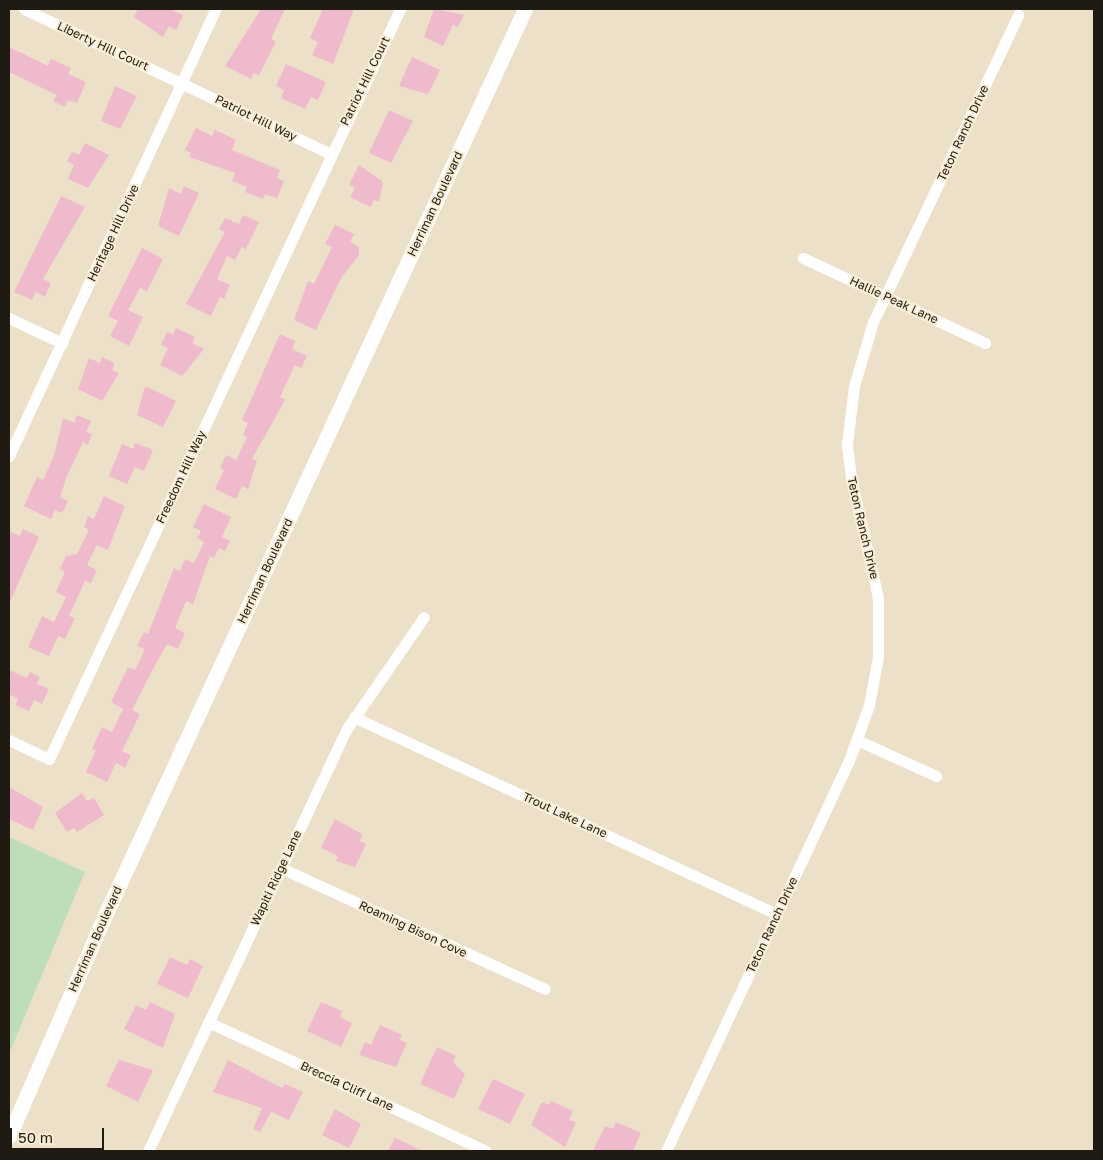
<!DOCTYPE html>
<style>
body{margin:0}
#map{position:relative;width:1103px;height:1160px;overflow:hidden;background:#ede0c8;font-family:"Golos Text",sans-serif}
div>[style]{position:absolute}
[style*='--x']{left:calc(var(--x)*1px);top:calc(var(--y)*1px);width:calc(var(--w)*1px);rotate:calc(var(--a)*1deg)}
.green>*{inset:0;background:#beddb9}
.building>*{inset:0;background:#efbacb}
.street>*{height:11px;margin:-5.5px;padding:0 5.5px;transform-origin:5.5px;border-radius:5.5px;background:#fff}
.secondary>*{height:15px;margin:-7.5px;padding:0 7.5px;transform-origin:7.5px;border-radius:7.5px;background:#fff}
span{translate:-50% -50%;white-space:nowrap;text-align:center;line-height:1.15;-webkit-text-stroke:4px #faedd5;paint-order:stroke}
.street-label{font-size:12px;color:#1f1a12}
.frame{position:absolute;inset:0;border:10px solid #1f1a12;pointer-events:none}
.scale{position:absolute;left:10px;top:1128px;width:94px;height:22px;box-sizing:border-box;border:2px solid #1f1a12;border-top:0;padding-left:6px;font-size:15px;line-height:18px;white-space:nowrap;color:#1f1a12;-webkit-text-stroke:4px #faedd5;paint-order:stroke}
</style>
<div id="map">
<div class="green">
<div style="clip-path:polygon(9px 837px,85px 872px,9px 1054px)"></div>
</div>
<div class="building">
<div style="clip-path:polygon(138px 9px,170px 9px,183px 15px,176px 30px,169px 26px,163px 37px,134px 17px)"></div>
<div style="clip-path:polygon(261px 9px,285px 9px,271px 39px,276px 42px,259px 75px,254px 73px,251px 79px,225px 66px)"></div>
<div style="clip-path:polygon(323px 9px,354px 9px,333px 64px,312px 55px,318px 42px,310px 38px)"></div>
<div style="clip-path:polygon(434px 9px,464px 15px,458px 27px,453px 25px,443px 46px,424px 37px)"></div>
<div style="clip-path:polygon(9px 47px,48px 66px,51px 59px,71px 68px,68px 74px,86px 82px,77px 103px,68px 100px,65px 107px,53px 101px,57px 95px,9px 72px)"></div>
<div style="clip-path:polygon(412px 57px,440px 70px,428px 94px,399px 86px)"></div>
<div style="clip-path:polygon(286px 64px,326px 82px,318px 100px,311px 97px,305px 109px,281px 98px,284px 90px,276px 86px)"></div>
<div style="clip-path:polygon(115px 86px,137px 96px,120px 129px,101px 121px)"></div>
<div style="clip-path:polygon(389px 110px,413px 121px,391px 163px,369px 153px)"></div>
<div style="clip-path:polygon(196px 128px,212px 136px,215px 130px,236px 140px,232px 150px,280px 170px,277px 178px,284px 181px,277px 198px,265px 194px,263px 199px,245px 192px,247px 187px,232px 181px,235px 173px,189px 157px,191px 153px,185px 150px)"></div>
<div style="clip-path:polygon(85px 143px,109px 155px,88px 188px,68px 179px,74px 165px,67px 161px,72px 152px,79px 155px)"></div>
<div style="clip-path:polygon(359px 165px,383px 182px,379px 202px,374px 200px,371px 207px,350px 197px,355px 188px,349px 185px)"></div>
<div style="clip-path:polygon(184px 186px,199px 193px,179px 236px,158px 226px,169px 188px,181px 194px)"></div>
<div style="clip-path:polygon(61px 196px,85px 207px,43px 279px,51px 283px,45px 297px,36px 292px,32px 300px,14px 292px)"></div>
<div style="clip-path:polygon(243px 215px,259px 222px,246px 249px,242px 247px,235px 260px,227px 256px,217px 279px,230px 285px,224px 299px,220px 297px,211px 316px,186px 304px,225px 232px,219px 229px,225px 218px,239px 224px)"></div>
<div style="clip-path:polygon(335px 225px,354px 234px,350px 242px,359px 247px,359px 255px,341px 278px,316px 330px,294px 320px,308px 281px,314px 284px,332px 247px,325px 244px)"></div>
<div style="clip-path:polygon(142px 248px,163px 259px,147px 291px,140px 288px,128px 310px,143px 317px,129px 346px,110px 336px,118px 321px,108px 316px)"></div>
<div style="clip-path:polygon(176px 328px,195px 337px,192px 343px,204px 349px,182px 376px,160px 365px,168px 348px,161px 345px,167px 332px,173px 335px)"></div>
<div style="clip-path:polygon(280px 334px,295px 341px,292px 349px,307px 356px,301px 368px,295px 365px,280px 397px,285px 400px,252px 459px,257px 461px,248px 489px,242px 486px,236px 499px,215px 489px,224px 470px,220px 468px,226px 455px,236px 460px,247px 437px,243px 435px,248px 423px,242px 420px)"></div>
<div style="clip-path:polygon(102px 357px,115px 363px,112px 370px,119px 373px,102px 401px,78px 389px,89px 358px,100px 363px)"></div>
<div style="clip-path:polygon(145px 386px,176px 401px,163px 427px,137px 415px)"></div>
<div style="clip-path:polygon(77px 415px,91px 421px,86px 432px,92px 434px,88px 445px,83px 442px,67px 476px,60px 497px,68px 501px,62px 513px,55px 510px,51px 519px,24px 506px,37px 477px,43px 480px,54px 456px,63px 418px,74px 423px)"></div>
<div style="clip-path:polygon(135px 443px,153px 450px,144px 471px,135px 467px,127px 484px,109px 476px,122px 444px,133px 449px)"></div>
<div style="clip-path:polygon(104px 496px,125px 506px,108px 550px,97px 545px,87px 565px,97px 570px,91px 583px,85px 581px,69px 616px,75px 618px,65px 639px,58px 636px,49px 656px,28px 647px,42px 616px,54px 622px,66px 597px,56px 592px,65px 572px,60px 569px,66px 556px,77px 554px,89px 530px,84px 527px,88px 516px,94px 519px)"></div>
<div style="clip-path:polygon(204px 504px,231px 517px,222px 537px,230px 541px,225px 551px,219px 548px,214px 558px,210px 556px,193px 604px,186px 601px,175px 628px,185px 633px,178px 649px,167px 644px,154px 667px,132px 710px,140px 714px,122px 751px,131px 755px,125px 768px,116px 763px,107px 782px,86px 772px,96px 750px,92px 749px,102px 727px,112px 732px,123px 709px,111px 702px,128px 667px,135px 670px,145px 649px,137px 646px,144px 632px,148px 634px,174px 568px,180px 571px,185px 559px,194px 563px,204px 542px,197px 538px,201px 531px,193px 527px)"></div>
<div style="clip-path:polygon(23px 529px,39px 537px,9px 604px,9px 531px,20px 536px)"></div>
<div style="clip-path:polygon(9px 670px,27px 678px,30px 672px,40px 677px,37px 684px,49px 689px,42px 704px,34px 700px,29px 711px,15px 705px,18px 699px,9px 694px)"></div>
<div style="clip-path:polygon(9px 787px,43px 807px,33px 830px,9px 819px)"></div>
<div style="clip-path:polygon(82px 793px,87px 801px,94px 798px,104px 815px,77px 832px,74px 828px,67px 832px,55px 813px)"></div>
<div style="clip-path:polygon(335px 819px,362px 834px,360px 841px,366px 844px,355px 867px,336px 861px,338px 856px,321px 848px)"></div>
<div style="clip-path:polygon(170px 957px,187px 965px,190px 959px,203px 966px,188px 998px,157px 984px)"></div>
<div style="clip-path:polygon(150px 1002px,175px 1014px,163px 1048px,124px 1029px,136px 1005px,146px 1010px)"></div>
<div style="clip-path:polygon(321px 1002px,342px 1011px,340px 1017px,352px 1023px,341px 1047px,307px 1031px)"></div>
<div style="clip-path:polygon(380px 1025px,402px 1035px,400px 1040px,407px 1043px,396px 1067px,359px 1055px,365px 1042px,371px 1045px)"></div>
<div style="clip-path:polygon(437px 1047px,456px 1056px,453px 1062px,465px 1074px,454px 1099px,420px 1084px)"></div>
<div style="clip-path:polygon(119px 1060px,153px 1070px,138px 1102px,106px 1086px)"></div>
<div style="clip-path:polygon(228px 1060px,282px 1088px,285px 1084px,303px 1092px,289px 1120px,271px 1112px,260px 1132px,253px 1129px,262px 1108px,213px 1092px)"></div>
<div style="clip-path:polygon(493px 1079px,525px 1094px,510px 1124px,478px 1109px)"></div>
<div style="clip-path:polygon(551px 1101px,573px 1111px,569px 1120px,576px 1122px,565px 1147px,531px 1125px,542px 1102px,549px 1105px)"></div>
<div style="clip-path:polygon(335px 1109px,361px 1124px,349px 1148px,322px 1135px)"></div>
<div style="clip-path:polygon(616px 1122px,641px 1133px,633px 1151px,593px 1151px,605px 1126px,613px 1129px)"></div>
<div style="clip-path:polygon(395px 1138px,423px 1151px,388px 1151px)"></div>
</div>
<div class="street">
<div style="--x:24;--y:9;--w:340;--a:25.3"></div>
<div style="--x:803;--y:258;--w:201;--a:25"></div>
<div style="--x:9;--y:318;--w:59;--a:25.3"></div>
<div style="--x:9;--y:456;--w:493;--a:-65.2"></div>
<div style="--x:354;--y:717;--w:467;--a:25"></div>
<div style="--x:9;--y:740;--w:44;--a:25.4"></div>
<div style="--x:49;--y:759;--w:828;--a:-64.92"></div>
<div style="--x:857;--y:740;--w:87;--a:24.5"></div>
<div style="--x:281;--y:868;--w:290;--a:24.6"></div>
<div style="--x:208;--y:1022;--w:306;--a:24.9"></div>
<div style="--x:148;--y:1151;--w:465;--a:-64.8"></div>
<div style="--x:346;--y:730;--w:137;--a:-55.4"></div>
<div style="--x:666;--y:1151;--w:429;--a:-64.9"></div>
<div style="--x:848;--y:763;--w:62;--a:-70.1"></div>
<div style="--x:869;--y:705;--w:49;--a:-79.4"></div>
<div style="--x:878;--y:657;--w:59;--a:-90"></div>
<div style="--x:878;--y:598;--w:123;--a:-102.7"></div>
<div style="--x:851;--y:478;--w:34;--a:-97"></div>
<div style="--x:847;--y:444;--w:58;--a:-83.1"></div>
<div style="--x:854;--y:386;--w:67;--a:-73.5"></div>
<div style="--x:873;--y:322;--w:340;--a:-64.7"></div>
</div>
<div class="secondary">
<div style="--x:9;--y:1136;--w:245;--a:-66.5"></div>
<div style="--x:107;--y:911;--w:994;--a:-65.14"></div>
</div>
<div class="street-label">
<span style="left:103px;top:46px;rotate:25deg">Liberty Hill Court</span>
<span style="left:365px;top:81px;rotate:-64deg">Patriot Hill Court</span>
<span style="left:256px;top:118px;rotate:26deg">Patriot Hill Way</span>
<span style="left:963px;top:133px;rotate:-65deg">Teton Ranch Drive</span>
<span style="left:435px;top:204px;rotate:-65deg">Herriman Boulevard</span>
<span style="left:113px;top:233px;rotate:-65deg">Heritage Hill Drive</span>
<span style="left:894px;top:300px;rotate:25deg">Hallie Peak Lane</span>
<span style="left:181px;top:477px;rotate:-65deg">Freedom Hill Way</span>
<span style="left:863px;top:528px;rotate:77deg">Teton Ranch Drive</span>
<span style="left:265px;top:571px;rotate:-65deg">Herriman Boulevard</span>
<span style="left:565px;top:815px;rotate:25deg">Trout Lake Lane</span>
<span style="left:276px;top:878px;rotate:-65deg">Wapiti Ridge Lane</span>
<span style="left:772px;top:925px;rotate:-65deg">Teton Ranch Drive</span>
<span style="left:413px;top:929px;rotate:25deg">Roaming Bison Cove</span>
<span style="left:95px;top:939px;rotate:-66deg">Herriman Boulevard</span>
<span style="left:347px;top:1086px;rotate:25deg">Breccia Cliff Lane</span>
</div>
<div class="frame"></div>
<div class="scale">50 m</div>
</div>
